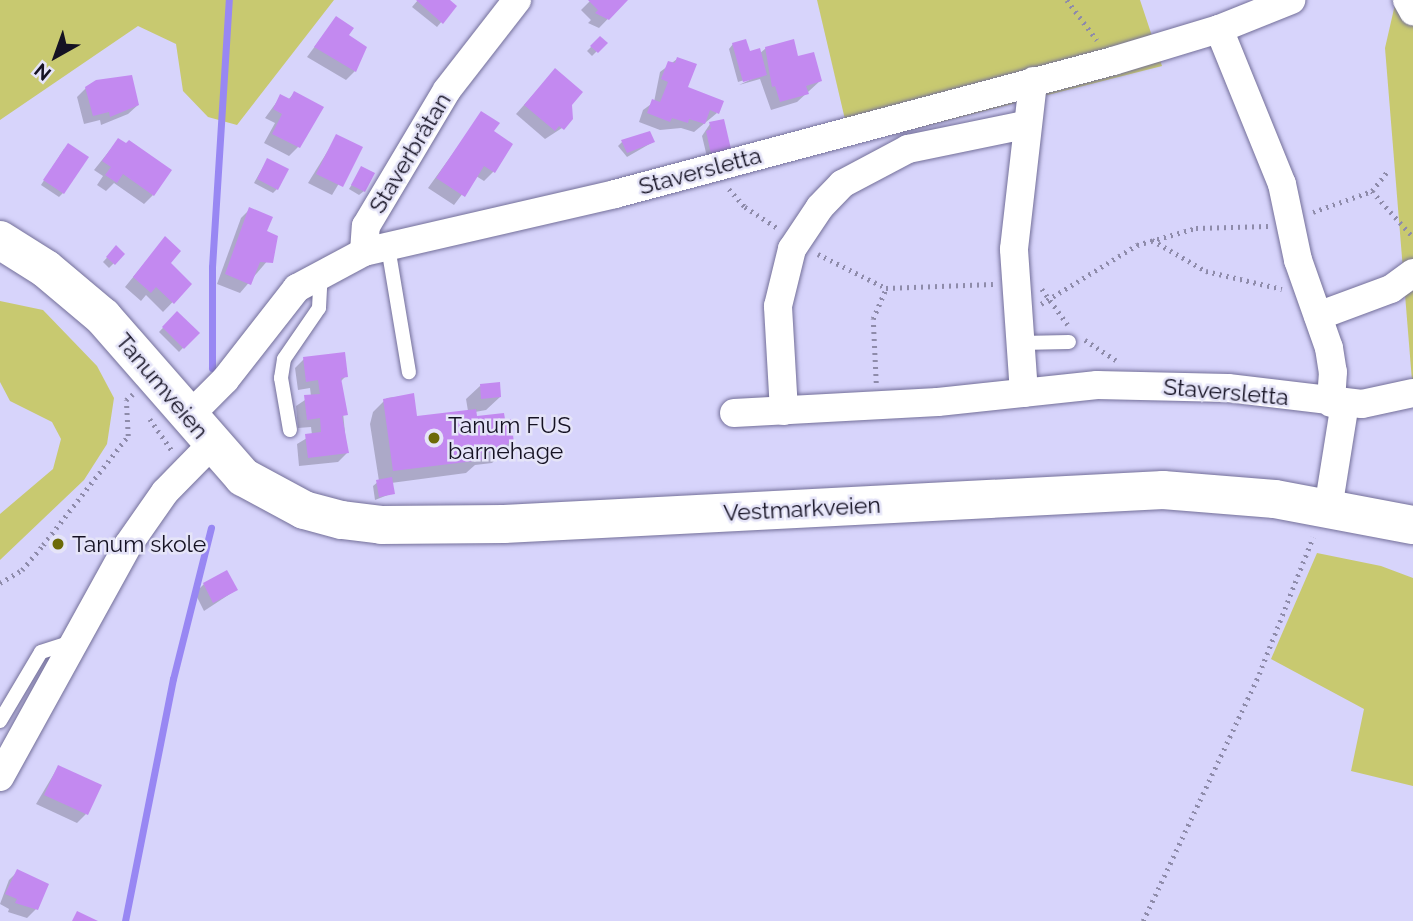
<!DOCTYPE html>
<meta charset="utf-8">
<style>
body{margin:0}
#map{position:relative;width:1413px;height:921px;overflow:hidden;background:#d7d4fb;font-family:Raleway,sans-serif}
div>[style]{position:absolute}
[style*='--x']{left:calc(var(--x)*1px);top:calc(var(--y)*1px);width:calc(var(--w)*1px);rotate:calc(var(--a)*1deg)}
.green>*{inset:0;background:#c8c970}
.shadow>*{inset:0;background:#0003}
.stream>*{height:7px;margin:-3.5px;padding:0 3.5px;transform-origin:3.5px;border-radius:3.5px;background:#9887f3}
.building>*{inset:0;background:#c389f0}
.path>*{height:4.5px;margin-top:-2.25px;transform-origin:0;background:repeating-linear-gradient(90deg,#8e8baa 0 2px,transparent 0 7px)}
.roads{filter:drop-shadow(0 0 2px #736f99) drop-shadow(0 0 2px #736f99)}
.lane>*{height:14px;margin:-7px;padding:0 7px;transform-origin:7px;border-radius:7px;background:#fff}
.street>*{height:28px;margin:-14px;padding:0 14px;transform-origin:14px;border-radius:14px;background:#fff}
.secondary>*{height:38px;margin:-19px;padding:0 19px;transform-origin:19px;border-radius:19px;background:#fff}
.dots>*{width:19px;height:19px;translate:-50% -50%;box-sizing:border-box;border:4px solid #e5e4f8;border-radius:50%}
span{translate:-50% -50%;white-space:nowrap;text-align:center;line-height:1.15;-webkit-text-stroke:5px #e5e4f8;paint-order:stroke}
.street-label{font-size:23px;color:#151223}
.poi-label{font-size:23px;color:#151223}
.left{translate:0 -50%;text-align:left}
.north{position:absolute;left:21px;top:21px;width:70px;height:70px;-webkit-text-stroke:5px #e5e4f8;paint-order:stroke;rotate:220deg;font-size:19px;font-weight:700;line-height:28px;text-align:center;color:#151223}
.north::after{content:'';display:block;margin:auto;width:24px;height:32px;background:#151223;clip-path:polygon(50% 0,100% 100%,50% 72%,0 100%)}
</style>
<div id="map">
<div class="green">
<div style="clip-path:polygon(0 0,334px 0,237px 125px,208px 117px,183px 91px,176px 44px,138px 26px,0 120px)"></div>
<div style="clip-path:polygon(817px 0,1140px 0,1162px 66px,851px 145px)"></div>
<div style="clip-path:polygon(1396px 0,1413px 0,1413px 393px,1385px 48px)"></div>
<div style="clip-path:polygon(0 301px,43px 310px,97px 366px,114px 398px,107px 444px,84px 480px,0 560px,0 514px,53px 469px,61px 439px,52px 422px,10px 401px,0 382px)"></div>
<div style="clip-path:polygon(1317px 553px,1381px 566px,1413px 578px,1413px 786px,1351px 771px,1364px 709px,1271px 659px)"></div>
</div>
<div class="shadow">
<div style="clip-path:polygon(418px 0,447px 0,455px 6px,437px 27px,412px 7px)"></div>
<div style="clip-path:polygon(591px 0,626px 0,599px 28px,588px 23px,591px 20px,581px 10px)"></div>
<div style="clip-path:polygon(336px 18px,347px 36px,355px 71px,346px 80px,307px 57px)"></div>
<div style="clip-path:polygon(600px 38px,605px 43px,592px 56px,587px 51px)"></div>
<div style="clip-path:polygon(733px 44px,748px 53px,759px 54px,766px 48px,797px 58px,820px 81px,797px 102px,771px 110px,760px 79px,739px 85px,760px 75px,738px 82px,729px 49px)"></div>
<div style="clip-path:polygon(677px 59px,686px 88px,717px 113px,694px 132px,681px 128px,660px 130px,639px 122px,643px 110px,654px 102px,660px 72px)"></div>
<div style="clip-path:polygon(555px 70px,570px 105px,562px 128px,545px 139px,516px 114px)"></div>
<div style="clip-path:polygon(86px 88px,138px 105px,128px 114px,101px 125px,100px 120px,84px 124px,77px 97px)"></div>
<div style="clip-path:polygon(294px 93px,298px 147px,289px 156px,264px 143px,275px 123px,265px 118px,281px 96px,288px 100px)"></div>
<div style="clip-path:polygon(482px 113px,491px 132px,493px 172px,484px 181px,476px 176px,454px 205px,428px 188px)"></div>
<div style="clip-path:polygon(710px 124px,729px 149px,707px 157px,702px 136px)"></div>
<div style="clip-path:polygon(337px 136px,360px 148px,332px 195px,308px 183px)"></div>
<div style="clip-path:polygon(118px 140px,153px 195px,144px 204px,114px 183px,106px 191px,97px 185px,103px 176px,94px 170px)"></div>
<div style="clip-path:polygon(622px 142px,653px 142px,627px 157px,618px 146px)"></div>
<div style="clip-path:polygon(64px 149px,63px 193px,59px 197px,41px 185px)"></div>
<div style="clip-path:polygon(267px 160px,277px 189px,273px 193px,254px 183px)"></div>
<div style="clip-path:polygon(362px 168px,364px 191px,359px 195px,349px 189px)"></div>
<div style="clip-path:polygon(250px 209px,275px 252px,240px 293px,217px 284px,241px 218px)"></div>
<div style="clip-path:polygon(165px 238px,168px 263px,190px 284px,163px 312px,146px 295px,141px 301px,125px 287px)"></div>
<div style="clip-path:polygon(116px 248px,123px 254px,109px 268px,103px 262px)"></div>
<div style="clip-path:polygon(177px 313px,197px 333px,179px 352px,159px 332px)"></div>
<div style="clip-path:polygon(304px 359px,346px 376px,340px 382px,347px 453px,338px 462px,299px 466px,297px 444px,312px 435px,311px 427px,298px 428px,296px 406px,311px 396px,310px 388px,298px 390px,295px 368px)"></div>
<div style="clip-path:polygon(480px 386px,500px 397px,486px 410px,475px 412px,476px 418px,512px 442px,506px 449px,492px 463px,475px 465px,466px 473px,391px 483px,393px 493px,375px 500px,373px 486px,379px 481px,370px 424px,373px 412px,387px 398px,413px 395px,416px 418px,468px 411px,466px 399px)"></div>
<div style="clip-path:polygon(204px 584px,236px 590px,204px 611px,195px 593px)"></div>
<div style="clip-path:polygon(58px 767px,86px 814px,77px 823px,36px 804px)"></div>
<div style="clip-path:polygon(18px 871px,36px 909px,27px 918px,8px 912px,9px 909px,0 904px,9px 880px)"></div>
</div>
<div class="stream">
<div style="--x:212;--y:368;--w:101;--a:-90"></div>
<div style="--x:212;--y:267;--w:268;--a:-86.4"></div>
<div style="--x:125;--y:921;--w:247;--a:-78.8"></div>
<div style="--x:173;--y:679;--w:156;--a:-75.9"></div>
</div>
<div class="building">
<div style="clip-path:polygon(416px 0,450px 0,457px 6px,443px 24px)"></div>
<div style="clip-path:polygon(588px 0,628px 0,609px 20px,595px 13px,598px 10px)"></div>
<div style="clip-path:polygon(336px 16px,354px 28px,349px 35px,367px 47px,356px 72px,314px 47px)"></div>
<div style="clip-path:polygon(600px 36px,608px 43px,598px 53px,590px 46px)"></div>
<div style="clip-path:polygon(746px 39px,750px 51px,760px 48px,767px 75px,743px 82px,732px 43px)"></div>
<div style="clip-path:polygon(794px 39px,798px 56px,814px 52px,822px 81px,806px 86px,809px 94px,780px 102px,775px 86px,772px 87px,765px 47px)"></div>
<div style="clip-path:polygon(677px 57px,697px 64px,688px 87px,724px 101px,719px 114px,710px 110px,705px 124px,689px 119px,688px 123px,672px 118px,670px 122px,647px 113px,652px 99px,660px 102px,668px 82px,661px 79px,668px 61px,675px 63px)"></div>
<div style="clip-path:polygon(555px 68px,583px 92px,572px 105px,573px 119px,564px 130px,559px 126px,555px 131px,524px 105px)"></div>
<div style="clip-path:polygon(132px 75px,139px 105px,110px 117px,109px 112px,93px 116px,85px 87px,96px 80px)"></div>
<div style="clip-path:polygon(294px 91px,324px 107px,300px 148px,272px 134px,282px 114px,273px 109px,280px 94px,290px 99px)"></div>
<div style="clip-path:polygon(481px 111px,500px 123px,494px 131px,513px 144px,495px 173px,484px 166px,465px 197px,436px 178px)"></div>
<div style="clip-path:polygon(724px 119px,731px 149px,711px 154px,706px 131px,711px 129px,709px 122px)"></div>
<div style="clip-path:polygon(650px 131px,655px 142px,627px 153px,621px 140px)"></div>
<div style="clip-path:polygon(336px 134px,363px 147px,343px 187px,316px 174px)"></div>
<div style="clip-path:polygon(118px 138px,126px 143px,129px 140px,172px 170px,154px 196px,123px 174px,117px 183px,105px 175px,111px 167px,102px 161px)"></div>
<div style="clip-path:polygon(68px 143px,89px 157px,64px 194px,43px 180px)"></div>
<div style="clip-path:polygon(267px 158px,289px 169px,278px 190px,257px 179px)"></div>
<div style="clip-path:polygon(361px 166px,375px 173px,365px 192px,351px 185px)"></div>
<div style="clip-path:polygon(249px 207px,273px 217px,267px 231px,278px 236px,273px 263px,260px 262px,251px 285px,225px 274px)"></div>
<div style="clip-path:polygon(165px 236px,181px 251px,171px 263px,192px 284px,174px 304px,156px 287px,151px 293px,133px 277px)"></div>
<div style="clip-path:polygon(116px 245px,125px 254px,115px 265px,106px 257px)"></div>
<div style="clip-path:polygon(177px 311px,200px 333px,184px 349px,162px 327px)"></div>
<div style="clip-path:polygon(345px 352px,348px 377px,341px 378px,348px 415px,342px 416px,349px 453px,308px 458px,305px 434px,321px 432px,320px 418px,307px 420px,304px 395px,320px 394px,318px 380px,306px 382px,303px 357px)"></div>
<div style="clip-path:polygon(500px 382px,501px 397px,481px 399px,480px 384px)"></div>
<div style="clip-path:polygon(414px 393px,417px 416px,476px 409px,477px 416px,504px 413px,505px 419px,511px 419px,514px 443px,507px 444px,508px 450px,481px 453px,482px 460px,393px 471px,383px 399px)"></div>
<div style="clip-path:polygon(392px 477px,395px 494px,379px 497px,376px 480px)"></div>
<div style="clip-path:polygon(227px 570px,238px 590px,213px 603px,203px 583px)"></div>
<div style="clip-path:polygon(58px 765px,102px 785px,88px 815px,44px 795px)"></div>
<div style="clip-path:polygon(17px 869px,49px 884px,38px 910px,15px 903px,17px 899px,5px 894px)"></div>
<div style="clip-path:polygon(77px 911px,98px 921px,72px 921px)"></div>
</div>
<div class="path">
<div style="--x:1067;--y:0;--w:50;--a:53.1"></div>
<div style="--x:729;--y:189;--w:24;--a:48"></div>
<div style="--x:745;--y:207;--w:40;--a:32.9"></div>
<div style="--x:1372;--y:191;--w:62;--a:48.3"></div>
<div style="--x:1313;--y:212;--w:63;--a:-19.6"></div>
<div style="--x:1372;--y:191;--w:24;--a:-52"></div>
<div style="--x:1152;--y:240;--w:62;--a:29.9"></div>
<div style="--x:1206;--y:271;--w:78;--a:13.3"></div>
<div style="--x:818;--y:254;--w:76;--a:26.6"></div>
<div style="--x:886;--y:288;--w:107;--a:-2.1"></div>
<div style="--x:1042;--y:289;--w:44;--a:54.2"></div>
<div style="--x:1041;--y:304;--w:113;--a:-31.6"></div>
<div style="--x:1137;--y:245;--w:61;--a:-16.1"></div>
<div style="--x:1196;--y:228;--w:72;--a:-1.6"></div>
<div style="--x:1085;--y:340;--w:37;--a:33"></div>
<div style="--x:876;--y:383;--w:64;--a:-92.7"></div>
<div style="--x:873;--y:319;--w:34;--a:-67"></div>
<div style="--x:150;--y:419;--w:40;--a:55.1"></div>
<div style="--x:0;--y:583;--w:26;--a:-31"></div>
<div style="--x:22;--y:570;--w:33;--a:-50"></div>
<div style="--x:43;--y:545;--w:138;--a:-52.1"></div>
<div style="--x:128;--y:436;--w:36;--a:-93"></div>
<div style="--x:126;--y:400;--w:9;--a:-41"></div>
<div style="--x:1143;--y:921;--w:273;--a:-64.8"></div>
<div style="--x:1259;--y:674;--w:147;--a:-68.5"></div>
</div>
<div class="roads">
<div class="lane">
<div style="--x:388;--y:247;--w:127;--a:80.5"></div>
<div style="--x:1020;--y:343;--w:49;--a:-1.2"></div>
<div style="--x:290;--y:430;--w:53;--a:-99.8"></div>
<div style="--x:281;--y:378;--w:19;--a:-81"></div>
<div style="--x:284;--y:359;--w:62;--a:-55.5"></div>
<div style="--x:319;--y:308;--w:36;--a:-87"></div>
<div style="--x:0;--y:721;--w:80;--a:-59.3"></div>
<div style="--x:41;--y:652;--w:36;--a:-18"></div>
</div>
<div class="street">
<div style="--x:1407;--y:0;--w:13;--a:61"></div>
<div style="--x:1219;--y:29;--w:167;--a:67.9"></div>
<div style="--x:1282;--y:184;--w:78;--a:78.1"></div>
<div style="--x:1298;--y:260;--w:93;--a:70.6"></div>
<div style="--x:1329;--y:348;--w:24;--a:81"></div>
<div style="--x:1333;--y:372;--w:31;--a:94"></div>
<div style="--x:364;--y:252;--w:26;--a:-86"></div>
<div style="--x:366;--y:226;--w:158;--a:-59.2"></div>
<div style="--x:447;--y:90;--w:114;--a:-52.1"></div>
<div style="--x:1318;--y:316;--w:78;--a:-20.3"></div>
<div style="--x:1391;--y:289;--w:27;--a:-36"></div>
<div style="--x:1024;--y:393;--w:144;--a:-94"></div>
<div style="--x:1014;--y:249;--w:169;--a:-83.5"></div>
<div style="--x:784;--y:411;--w:105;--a:-93.3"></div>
<div style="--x:778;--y:306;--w:59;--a:-76.2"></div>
<div style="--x:792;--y:249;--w:50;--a:-56.3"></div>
<div style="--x:820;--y:207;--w:32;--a:-46"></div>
<div style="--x:842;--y:184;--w:75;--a:-27.9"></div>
<div style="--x:908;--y:149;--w:119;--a:-11.6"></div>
<div style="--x:734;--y:413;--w:204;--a:-3.1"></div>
<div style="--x:938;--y:402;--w:160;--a:-6.1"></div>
<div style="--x:1097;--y:385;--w:131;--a:1.3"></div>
<div style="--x:1228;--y:388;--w:135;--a:6.8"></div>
<div style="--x:1362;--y:404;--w:52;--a:-12.2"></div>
<div style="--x:189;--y:416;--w:51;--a:-45"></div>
<div style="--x:225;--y:380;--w:117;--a:-52"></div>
<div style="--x:297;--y:288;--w:76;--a:-28.2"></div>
<div style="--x:364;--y:252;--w:258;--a:-13"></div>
<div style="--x:615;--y:194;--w:515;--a:-14.95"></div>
<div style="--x:1113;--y:61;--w:111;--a:-16.8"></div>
<div style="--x:1219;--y:29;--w:78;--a:-21.9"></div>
<div style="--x:1328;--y:509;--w:107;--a:-80.9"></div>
<div style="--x:0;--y:777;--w:265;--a:-61.1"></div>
<div style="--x:128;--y:545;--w:65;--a:-55.1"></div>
<div style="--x:165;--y:492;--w:66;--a:-45.6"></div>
</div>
<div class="secondary">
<div style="--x:0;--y:240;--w:54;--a:32.2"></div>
<div style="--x:46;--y:269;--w:75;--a:40.1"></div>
<div style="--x:103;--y:317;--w:213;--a:48.8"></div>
<div style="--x:243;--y:477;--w:69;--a:28.4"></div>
<div style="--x:304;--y:510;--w:39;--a:15"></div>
<div style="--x:342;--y:520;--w:39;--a:7"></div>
<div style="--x:381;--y:525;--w:123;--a:-0.5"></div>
<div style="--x:504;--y:524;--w:660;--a:-2.95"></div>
<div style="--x:1163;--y:490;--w:112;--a:4.6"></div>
<div style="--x:1275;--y:499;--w:140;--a:10.7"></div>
</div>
</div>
<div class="dots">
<div style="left:434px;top:438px;background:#6c6a07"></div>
<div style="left:58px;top:544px;background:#6c6a07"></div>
</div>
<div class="street-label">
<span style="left:410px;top:153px;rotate:-59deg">Staverbråtan</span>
<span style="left:700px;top:171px;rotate:-15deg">Staversletta</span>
<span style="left:162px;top:386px;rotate:50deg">Tanumveien</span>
<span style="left:1226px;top:392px;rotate:5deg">Staversletta</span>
<span style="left:802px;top:509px;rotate:-3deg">Vestmarkveien</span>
</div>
<div class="poi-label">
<span class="left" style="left:448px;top:438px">Tanum FUS<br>barnehage</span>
<span class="left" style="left:72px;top:544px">Tanum skole</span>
</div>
<div class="north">N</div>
</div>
